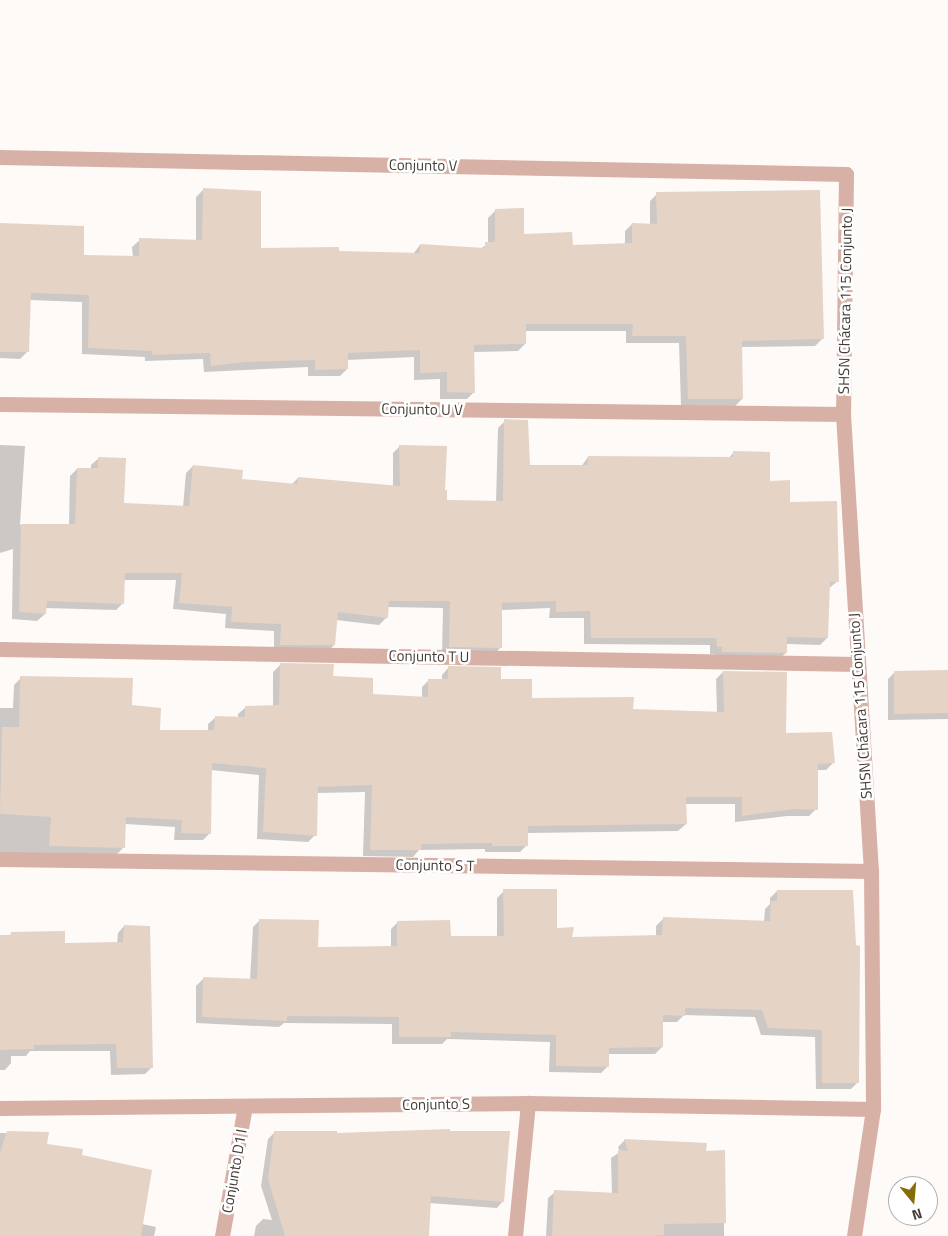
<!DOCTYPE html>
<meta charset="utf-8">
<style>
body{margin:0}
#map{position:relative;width:948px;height:1236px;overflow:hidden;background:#fefaf8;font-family:"Titillium Web",sans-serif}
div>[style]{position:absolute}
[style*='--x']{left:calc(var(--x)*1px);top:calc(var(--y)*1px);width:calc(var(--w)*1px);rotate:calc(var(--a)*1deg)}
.shadow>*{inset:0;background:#0003}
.building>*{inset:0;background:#e5d3c6}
.minor>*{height:15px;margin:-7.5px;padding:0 7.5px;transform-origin:7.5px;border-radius:7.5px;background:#d7b1a6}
span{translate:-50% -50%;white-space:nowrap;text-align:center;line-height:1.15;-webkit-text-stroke:5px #fff;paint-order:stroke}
.street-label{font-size:15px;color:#423b36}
.north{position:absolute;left:888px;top:1176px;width:50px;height:50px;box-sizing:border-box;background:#fff;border:1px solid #b3b1af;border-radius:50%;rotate:163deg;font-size:14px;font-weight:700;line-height:20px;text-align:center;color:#423b36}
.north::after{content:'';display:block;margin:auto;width:18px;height:22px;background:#856c08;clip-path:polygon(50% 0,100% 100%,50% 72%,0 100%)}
</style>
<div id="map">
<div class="shadow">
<div style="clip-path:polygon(203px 190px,260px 249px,413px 254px,420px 245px,480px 249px,488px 244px,488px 218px,495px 211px,523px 235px,571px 246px,625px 245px,625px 231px,632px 224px,650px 225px,650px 201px,657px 194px,822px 339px,815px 346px,741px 347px,742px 399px,735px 406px,681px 406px,679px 343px,626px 343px,626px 331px,525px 331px,525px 344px,518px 351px,473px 352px,474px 392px,467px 399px,440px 399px,440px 379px,414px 380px,414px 357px,347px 360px,347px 369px,340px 376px,308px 376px,308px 367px,204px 372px,203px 359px,145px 361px,145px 357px,82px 354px,82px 302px,30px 300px,27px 352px,20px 359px,0 358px,0 224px,83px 257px,133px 257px,132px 247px,140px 240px,196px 241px,196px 197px)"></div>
<div style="clip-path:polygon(505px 421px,528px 466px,581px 467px,588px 457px,728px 459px,734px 452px,769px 482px,789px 504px,838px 581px,829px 588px,827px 638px,820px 645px,786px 644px,786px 653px,778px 660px,715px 659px,715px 654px,710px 654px,710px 645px,584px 644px,584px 618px,549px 618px,550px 608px,501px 610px,500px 648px,493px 655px,442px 654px,443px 608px,388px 607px,387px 617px,379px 625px,336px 620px,334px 645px,327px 652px,274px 651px,274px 631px,225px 628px,226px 614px,173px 609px,176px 580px,124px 580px,123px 603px,116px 610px,45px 608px,45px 614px,37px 621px,12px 619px,13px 549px,0 553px,0 445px,25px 446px,20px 525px,69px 525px,70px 476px,77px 469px,91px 469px,91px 465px,99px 458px,123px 505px,183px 507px,186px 473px,193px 466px,241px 480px,291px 485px,298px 478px,393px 487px,393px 453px,400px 446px,444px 492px,445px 501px,496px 502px,498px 428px)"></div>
<div style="clip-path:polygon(280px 665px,331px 678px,371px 695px,422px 698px,422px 687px,429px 680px,442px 680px,442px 675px,449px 667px,500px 680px,531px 699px,632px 711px,717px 713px,716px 679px,723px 672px,785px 735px,833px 763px,826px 770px,817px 770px,816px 809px,809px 816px,787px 816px,735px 822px,735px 804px,685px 804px,686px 824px,678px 831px,527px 833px,527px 845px,520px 852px,485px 852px,485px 849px,419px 850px,413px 857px,363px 856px,365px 792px,317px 793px,315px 835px,308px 842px,257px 839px,259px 775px,211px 770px,210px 833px,203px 840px,174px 840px,175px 827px,125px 824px,123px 848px,116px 855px,0 858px,0 708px,13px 708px,14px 685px,21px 678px,131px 706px,159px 731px,208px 731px,208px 724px,216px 717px,238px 718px,238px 714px,246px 707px,273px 707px,273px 672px)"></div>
<div style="clip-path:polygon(948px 672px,948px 719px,888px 720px,888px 679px,894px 673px)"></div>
<div style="clip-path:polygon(504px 891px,555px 930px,571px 938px,656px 936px,656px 926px,663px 919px,764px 922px,765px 909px,770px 904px,770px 898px,777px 891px,858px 1082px,851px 1089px,816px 1089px,815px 1037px,761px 1035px,755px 1017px,684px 1015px,677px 1022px,662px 1022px,662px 1047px,655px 1054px,608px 1054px,608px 1066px,601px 1073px,549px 1072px,550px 1042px,447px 1039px,442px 1044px,392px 1044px,392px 1024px,284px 1023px,279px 1027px,196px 1023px,196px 986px,203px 979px,250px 980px,253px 927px,260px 920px,316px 949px,391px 947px,391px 929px,398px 922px,449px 937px,497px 937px,497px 898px)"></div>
<div style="clip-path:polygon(124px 926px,152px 1067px,145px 1074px,111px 1075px,110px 1051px,30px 1051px,26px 1056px,11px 1056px,11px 1063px,5px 1070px,0 1070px,0 936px,9px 936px,12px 933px,63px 944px,117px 944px,118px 933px)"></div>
<div style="clip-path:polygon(275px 1132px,336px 1135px,503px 1201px,497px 1208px,429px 1203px,427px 1236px,254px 1236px,256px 1226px,263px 1219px,272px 1220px,261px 1186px,268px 1139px)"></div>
<div style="clip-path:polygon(0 1133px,47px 1134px,45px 1145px,81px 1156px,142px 1224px,156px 1227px,154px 1236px,0 1236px)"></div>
<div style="clip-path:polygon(625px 1140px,705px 1152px,724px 1152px,724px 1236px,546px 1236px,548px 1198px,555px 1192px,612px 1194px,611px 1158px,620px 1152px,618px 1147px)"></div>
</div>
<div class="building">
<div style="clip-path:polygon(203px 188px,261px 191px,261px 248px,339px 247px,339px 251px,420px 253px,420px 244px,485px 248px,485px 242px,495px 242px,495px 209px,524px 208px,524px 234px,572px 232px,573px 245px,632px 243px,632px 223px,657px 224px,656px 192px,820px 190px,824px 339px,742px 341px,743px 399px,688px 399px,686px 336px,632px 336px,633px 324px,526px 324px,526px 344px,474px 345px,475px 393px,447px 392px,447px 372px,420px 373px,420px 350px,348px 353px,348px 369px,315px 370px,315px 360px,246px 362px,211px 366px,210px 353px,152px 355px,152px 351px,88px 348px,89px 295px,31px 293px,29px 352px,0 352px,0 223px,84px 226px,84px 255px,139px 256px,139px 238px,202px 240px)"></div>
<div style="clip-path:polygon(504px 419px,528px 420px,530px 465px,587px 465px,588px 456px,733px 457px,733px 451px,770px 452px,770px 481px,790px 480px,790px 502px,837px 501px,839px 582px,830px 582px,828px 638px,787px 637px,787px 653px,722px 652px,722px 647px,717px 647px,716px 638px,591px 638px,590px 611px,556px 612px,556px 601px,502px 603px,502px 648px,449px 647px,450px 601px,389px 601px,388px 618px,338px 612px,335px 645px,280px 645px,281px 624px,231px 622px,232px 607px,179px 603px,182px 573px,125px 573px,124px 604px,47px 601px,46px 614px,19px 612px,21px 524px,75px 524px,77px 468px,98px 468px,98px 457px,126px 458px,124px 503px,189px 506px,193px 465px,243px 470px,242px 479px,297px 484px,298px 477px,400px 486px,399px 445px,447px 446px,445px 490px,447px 490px,447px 500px,503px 501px)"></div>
<div style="clip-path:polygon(280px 663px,334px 664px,333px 676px,373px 678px,373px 694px,428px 697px,428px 679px,448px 679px,448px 666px,501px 667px,501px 679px,532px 679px,532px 698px,634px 697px,633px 709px,724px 712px,723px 671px,787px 672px,786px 733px,832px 732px,835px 763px,818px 764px,818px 810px,795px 809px,742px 816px,742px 797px,686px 797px,687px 824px,528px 826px,528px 846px,492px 846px,492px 843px,422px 844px,421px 850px,370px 850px,372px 785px,318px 787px,317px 836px,263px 832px,266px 768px,212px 763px,211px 834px,181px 833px,182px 820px,126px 817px,125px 848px,49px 846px,51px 817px,0 814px,2px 727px,19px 727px,20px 676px,133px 678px,132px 705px,161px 708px,160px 730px,214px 730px,215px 716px,245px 717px,245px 706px,279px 705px)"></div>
<div style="clip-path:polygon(948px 670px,948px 713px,894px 714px,894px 671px)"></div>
<div style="clip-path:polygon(503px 889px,557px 889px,557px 928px,574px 927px,572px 937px,662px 935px,663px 917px,770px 921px,771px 901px,777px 901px,777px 890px,853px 890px,856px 945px,860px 946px,859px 1083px,822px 1083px,822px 1030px,768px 1028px,762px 1010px,685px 1008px,685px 1016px,663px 1015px,663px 1047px,609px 1048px,609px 1067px,556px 1066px,556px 1035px,451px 1032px,451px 1037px,399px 1037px,399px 1017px,287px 1016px,287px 1021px,202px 1017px,203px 977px,257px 979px,259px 919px,319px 920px,318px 947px,397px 946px,397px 921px,450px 920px,451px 936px,504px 936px)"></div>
<div style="clip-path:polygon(124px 925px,150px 926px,153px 1068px,117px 1068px,116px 1044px,34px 1045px,34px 1049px,0 1050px,0 935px,11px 935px,11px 932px,65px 931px,65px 943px,123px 942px)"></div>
<div style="clip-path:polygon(450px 1129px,450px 1131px,510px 1131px,504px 1202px,431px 1196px,429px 1236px,285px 1236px,268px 1179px,274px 1131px,337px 1131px,337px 1133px)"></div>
<div style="clip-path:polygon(7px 1131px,49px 1132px,47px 1144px,83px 1149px,82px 1155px,152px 1170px,141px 1236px,0 1236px,0 1153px)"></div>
<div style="clip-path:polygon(624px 1139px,707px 1143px,706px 1151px,725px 1150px,726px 1223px,664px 1224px,664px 1235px,652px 1236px,552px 1236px,554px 1190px,618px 1193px,618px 1150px,628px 1151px)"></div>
</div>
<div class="minor">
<div style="--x:0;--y:157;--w:846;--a:1.15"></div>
<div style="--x:846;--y:174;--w:240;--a:90.7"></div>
<div style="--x:843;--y:414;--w:458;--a:86.5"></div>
<div style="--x:871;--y:871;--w:238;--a:89.5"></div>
<div style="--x:873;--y:1109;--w:128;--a:98.5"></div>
<div style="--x:0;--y:404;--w:843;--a:0.68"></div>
<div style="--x:0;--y:649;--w:857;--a:1"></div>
<div style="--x:0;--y:859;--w:871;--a:0.79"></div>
<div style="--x:0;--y:1108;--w:528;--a:-0.54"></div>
<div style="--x:528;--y:1103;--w:345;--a:1"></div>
<div style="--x:222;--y:1236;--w:132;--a:-80"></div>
<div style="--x:515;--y:1236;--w:134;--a:-84.4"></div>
</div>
<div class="street-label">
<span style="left:423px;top:165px;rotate:1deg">Conjunto V</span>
<span style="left:845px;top:301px;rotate:-89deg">SHSN Chácara 115 Conjunto J</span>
<span style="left:422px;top:409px;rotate:1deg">Conjunto U V</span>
<span style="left:429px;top:656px;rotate:1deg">Conjunto T U</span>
<span style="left:860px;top:706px;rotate:-94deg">SHSN Chácara 115 Conjunto J</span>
<span style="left:435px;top:865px;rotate:1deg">Conjunto S T</span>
<span style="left:436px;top:1104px;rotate:-1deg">Conjunto S</span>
<span style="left:234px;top:1171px;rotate:-80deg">Conjunto D1 I</span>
</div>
<div class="north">N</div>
</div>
